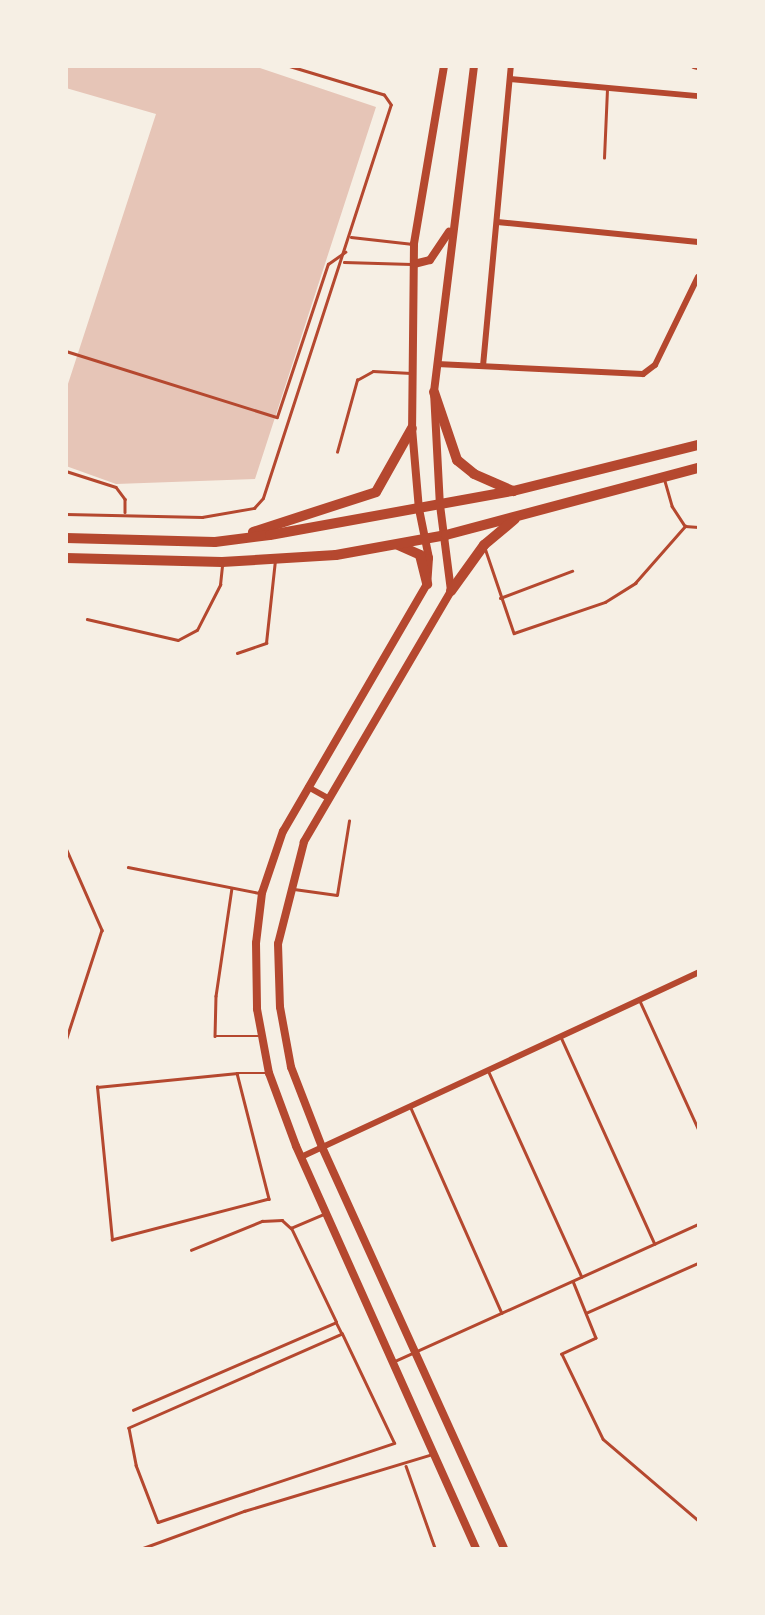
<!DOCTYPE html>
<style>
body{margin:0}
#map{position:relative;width:765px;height:1615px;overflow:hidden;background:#f6efe4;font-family:"IBM Plex Sans",sans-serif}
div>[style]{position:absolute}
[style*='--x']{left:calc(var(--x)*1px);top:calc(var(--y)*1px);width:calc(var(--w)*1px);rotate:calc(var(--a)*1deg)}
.building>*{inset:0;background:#e6c5b7}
.service>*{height:2.5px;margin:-1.25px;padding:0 1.25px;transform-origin:1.25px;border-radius:1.25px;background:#b5482f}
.minor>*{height:6px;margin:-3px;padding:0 3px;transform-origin:3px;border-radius:3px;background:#b5482f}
.tertiary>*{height:8px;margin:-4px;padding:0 4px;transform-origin:4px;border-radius:4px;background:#b5482f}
.primary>*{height:10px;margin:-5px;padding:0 5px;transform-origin:5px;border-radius:5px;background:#b5482f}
span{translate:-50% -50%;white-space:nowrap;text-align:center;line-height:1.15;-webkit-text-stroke:5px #f6efe4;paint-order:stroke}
.frame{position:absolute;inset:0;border:68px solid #f6efe4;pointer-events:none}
</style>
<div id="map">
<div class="building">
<div style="clip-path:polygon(66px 66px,254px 66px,376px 107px,255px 479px,116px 484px,66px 466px,66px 390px,156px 114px,66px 88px)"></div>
</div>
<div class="service">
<div style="--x:604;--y:158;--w:70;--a:-87.5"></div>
<div style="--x:351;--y:237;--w:62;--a:6.4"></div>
<div style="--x:344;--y:262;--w:67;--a:1.7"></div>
<div style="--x:66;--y:351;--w:221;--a:17.4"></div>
<div style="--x:277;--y:417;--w:161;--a:-71.6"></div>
<div style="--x:328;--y:264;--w:21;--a:-35"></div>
<div style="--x:337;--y:452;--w:75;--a:-74.5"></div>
<div style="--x:357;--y:380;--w:18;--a:-29"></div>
<div style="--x:373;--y:371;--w:38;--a:3"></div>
<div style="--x:66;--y:471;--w:52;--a:17.7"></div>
<div style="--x:116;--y:487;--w:15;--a:53"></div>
<div style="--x:125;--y:499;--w:13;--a:90"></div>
<div style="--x:665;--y:481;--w:26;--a:74"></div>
<div style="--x:672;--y:506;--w:24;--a:57"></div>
<div style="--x:685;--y:526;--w:13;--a:4"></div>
<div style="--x:66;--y:514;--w:136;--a:1.3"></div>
<div style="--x:202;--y:517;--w:53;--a:-9.8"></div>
<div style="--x:254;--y:508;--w:13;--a:-48"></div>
<div style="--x:263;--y:498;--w:413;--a:-72"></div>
<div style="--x:391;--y:105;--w:12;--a:-125"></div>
<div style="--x:384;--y:95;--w:100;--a:-163.2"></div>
<div style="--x:485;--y:548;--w:90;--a:71.2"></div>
<div style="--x:514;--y:633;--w:96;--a:-18.8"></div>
<div style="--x:605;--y:602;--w:36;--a:-32"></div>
<div style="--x:635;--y:583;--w:76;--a:-48.7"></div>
<div style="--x:500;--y:598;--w:77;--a:-20.6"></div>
<div style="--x:87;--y:619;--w:93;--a:13"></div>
<div style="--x:178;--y:640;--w:21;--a:-28"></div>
<div style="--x:197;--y:630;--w:51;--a:-62.9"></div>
<div style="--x:220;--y:585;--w:20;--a:-84"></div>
<div style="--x:237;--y:653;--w:31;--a:-19"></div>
<div style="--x:266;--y:643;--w:83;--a:-83.8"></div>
<div style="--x:66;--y:848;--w:90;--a:66.3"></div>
<div style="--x:102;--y:930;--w:117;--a:108"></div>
<div style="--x:128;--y:867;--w:134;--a:11.2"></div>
<div style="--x:232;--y:888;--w:109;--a:98.4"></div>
<div style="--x:216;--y:996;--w:40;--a:91.4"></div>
<div style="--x:215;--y:1036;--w:43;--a:0"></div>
<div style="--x:294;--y:889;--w:43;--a:7.9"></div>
<div style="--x:337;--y:895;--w:75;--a:-80.8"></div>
<div style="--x:640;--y:1001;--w:140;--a:65.5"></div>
<div style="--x:561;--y:1037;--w:227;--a:65.6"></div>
<div style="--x:488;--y:1070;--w:227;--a:65.6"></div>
<div style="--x:237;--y:1073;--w:130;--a:75.7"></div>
<div style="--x:269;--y:1199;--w:162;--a:165.4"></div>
<div style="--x:112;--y:1240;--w:154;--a:-95.6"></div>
<div style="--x:97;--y:1087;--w:141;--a:-5.7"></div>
<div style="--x:237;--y:1073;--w:32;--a:0"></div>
<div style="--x:411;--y:1108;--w:224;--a:66.1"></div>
<div style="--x:191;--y:1250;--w:77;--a:-22.2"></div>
<div style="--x:262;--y:1221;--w:20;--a:-3"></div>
<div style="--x:282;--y:1220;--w:12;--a:42"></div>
<div style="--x:573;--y:1281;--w:61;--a:68"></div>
<div style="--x:596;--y:1338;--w:38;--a:155"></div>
<div style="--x:562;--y:1354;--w:94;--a:64.2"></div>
<div style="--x:603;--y:1439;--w:125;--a:40.5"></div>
<div style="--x:586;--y:1313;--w:123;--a:-24.1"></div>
<div style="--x:336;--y:1322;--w:13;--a:63"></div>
<div style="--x:342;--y:1334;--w:233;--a:156.2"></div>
<div style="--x:129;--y:1428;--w:38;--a:79"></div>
<div style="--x:136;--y:1465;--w:61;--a:68.9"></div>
<div style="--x:158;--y:1522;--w:249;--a:-18.5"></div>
<div style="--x:394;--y:1443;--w:121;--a:-115.5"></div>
<div style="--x:395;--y:1361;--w:333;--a:-24.3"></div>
<div style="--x:133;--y:1410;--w:221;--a:-23.4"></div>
<div style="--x:336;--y:1322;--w:104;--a:-115.6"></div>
<div style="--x:291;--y:1228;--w:36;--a:-23"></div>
<div style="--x:406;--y:1466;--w:87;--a:70.5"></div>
<div style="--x:143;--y:1548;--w:108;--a:-20.1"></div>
<div style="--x:244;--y:1511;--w:197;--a:-16.8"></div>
</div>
<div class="minor">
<div style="--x:694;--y:66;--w:4;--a:14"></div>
<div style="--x:510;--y:79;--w:189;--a:5.2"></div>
<div style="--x:497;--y:222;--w:202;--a:5.7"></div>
<div style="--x:437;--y:364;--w:206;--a:2.8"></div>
<div style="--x:643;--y:374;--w:15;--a:-37"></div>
<div style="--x:655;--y:365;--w:98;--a:-64"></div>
<div style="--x:483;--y:366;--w:301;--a:-84.7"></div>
<div style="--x:308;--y:787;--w:23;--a:29"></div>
<div style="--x:301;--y:1157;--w:438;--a:-24.9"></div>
</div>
<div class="tertiary">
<div style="--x:444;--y:66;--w:181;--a:99.6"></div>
<div style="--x:414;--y:244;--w:184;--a:90.6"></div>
<div style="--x:412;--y:428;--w:81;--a:85.1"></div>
<div style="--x:419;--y:509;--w:50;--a:78.5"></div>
<div style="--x:429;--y:558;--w:26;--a:94"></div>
<div style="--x:427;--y:584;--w:286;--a:120.2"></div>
<div style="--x:283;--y:831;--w:65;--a:108.7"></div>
<div style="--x:262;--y:893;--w:50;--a:96.8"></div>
<div style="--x:256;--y:943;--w:66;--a:89.1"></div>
<div style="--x:257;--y:1009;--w:65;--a:79.4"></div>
<div style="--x:269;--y:1073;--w:78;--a:69.7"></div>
<div style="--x:296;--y:1146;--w:440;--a:65.9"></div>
<div style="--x:474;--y:66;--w:328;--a:97"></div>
<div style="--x:434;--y:392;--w:113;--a:87"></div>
<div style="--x:440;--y:505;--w:87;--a:82.7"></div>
<div style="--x:451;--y:591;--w:291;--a:120.4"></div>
<div style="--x:304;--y:842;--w:105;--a:104.3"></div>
<div style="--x:278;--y:944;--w:63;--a:88.2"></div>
<div style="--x:280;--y:1007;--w:61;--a:79.6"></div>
<div style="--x:291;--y:1067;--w:86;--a:68.8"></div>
<div style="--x:322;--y:1147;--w:440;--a:65.6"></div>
<div style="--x:414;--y:264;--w:16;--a:-14"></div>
<div style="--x:430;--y:260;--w:34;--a:-56"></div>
</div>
<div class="primary">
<div style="--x:434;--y:392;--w:72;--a:71.3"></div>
<div style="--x:457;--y:460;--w:22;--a:39"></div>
<div style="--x:474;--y:474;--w:43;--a:23.6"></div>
<div style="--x:253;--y:532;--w:129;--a:-18"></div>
<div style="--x:376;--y:492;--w:73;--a:-60.6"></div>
<div style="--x:66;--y:538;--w:149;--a:1.5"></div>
<div style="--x:215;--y:542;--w:55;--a:-7.3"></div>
<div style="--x:270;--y:535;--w:247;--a:-10.3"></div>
<div style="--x:513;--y:491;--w:191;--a:-14"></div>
<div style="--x:398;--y:545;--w:24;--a:24"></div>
<div style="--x:420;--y:555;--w:30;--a:76"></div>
<div style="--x:66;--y:558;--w:156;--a:1.5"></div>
<div style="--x:222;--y:562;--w:114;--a:-3.5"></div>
<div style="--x:336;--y:555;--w:112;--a:-10.3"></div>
<div style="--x:446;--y:535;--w:261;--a:-14.9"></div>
<div style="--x:451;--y:591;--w:57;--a:-54.3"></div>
<div style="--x:484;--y:545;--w:40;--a:-40"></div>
</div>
<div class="frame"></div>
</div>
